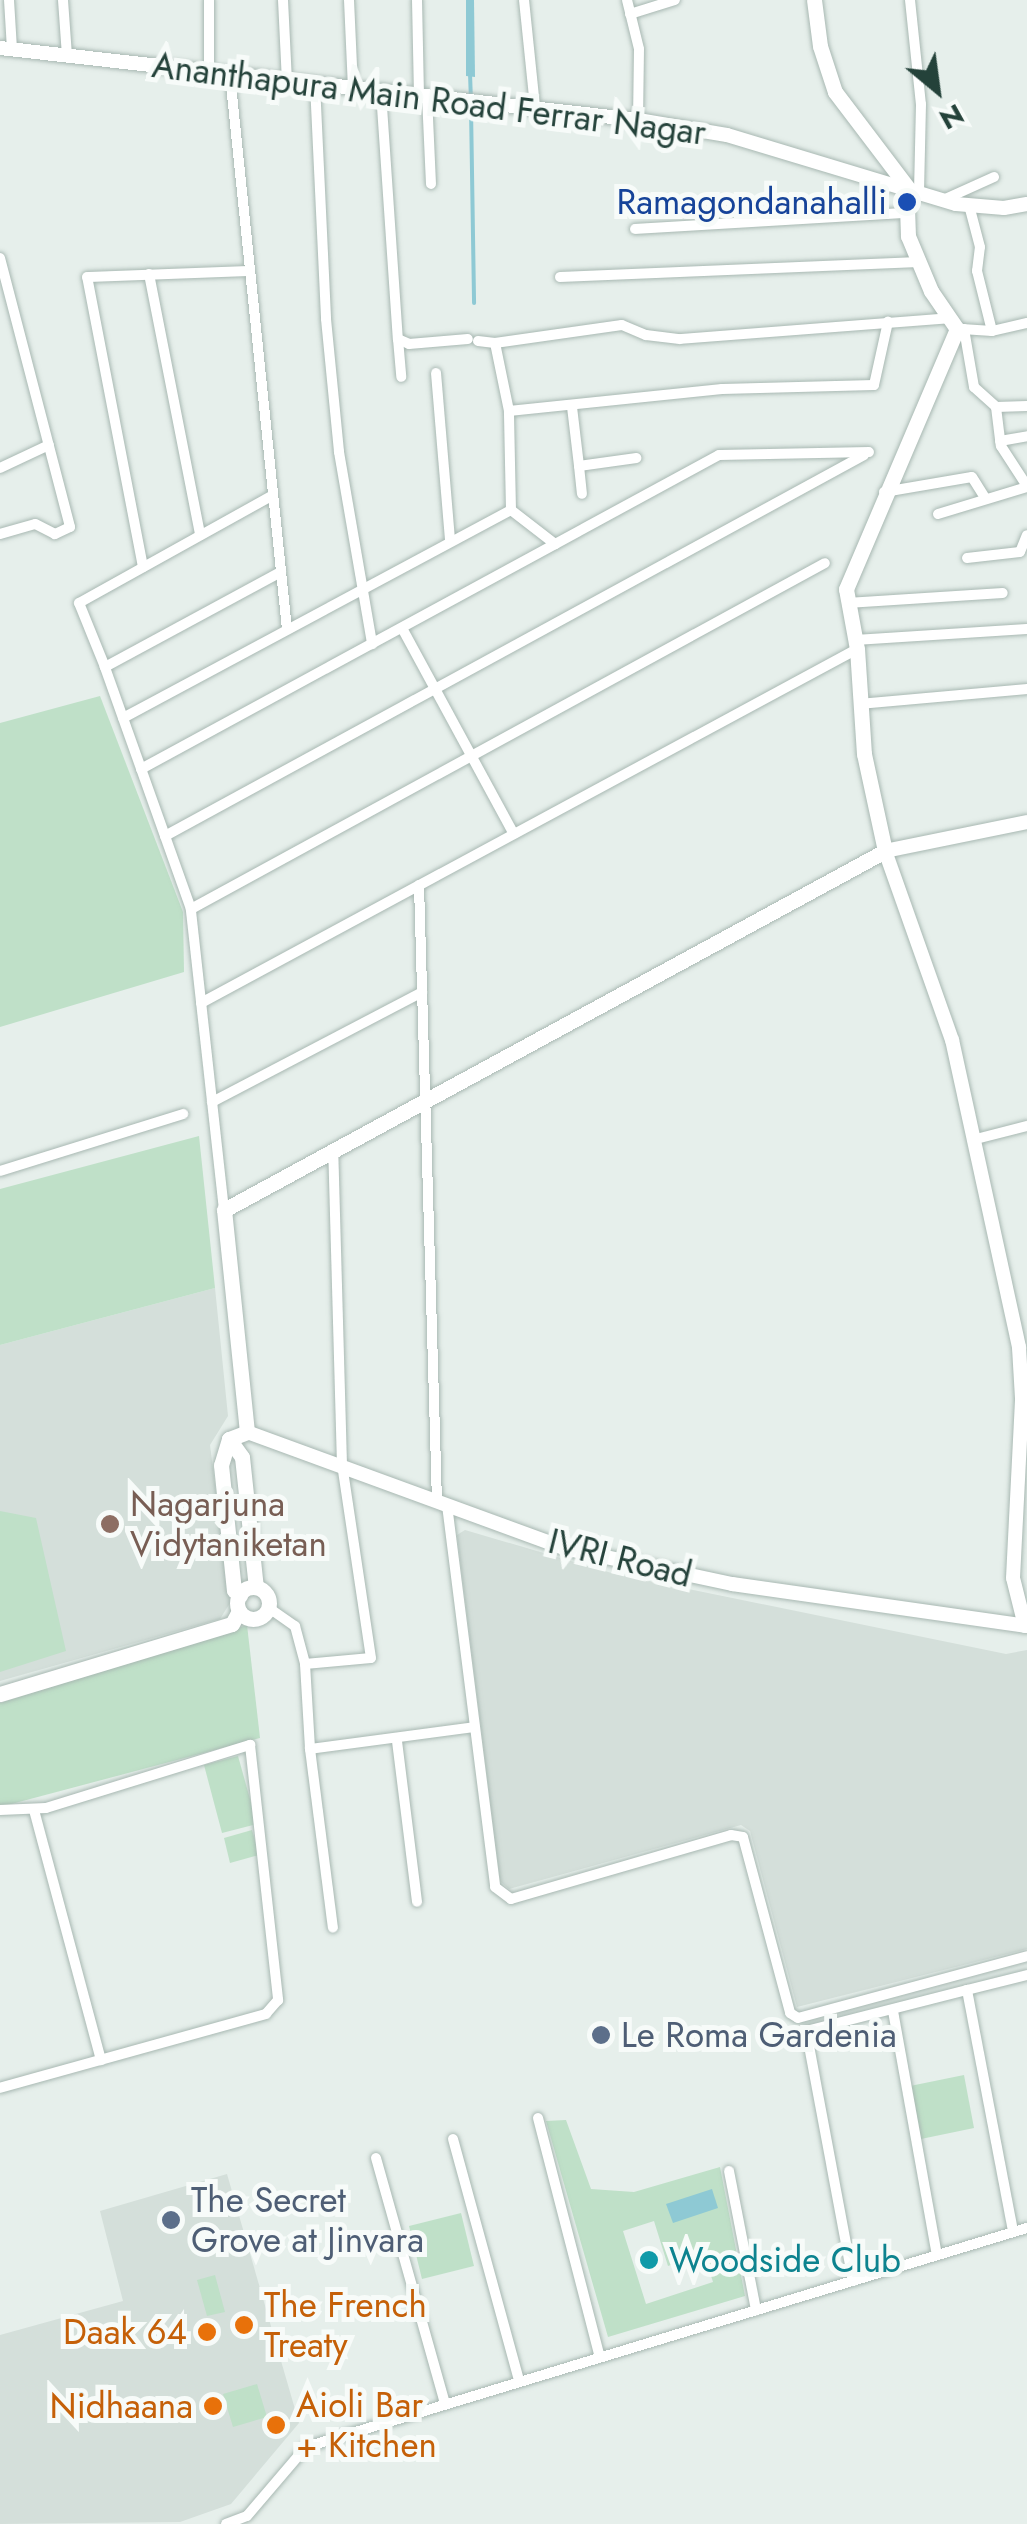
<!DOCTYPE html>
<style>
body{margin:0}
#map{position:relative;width:1027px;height:2524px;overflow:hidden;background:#e6efeb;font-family:Jost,sans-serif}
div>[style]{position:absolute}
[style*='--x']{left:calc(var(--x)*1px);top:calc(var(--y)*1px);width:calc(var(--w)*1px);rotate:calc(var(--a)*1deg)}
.built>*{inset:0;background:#d4dfda}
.green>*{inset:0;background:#bfe0c8}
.water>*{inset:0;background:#8ec9d4}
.stream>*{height:4px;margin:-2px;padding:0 2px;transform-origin:2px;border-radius:2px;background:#8ec9d4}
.roads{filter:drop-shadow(0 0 2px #a8b8b2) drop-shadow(0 0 2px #a8b8b2)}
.minor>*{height:10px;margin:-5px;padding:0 5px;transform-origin:5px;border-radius:5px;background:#fff}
.tertiary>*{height:14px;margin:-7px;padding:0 7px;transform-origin:7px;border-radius:7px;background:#fff}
.secondary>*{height:15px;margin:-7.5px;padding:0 7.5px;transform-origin:7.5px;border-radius:7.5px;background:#fff}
.secondary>.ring{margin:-7.5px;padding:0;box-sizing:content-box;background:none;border:15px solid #fff;border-radius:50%}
.dots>*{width:28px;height:28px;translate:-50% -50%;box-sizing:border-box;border:5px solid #f7fbf9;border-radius:50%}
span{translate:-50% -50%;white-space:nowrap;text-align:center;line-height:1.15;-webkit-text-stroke:10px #f7fbf9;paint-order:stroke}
.street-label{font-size:35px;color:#24423a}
.transit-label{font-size:35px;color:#164399}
.right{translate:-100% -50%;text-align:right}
.education-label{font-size:35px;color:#785e54}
.left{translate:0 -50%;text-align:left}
.service-label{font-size:35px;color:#4e5e75}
.culture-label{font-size:35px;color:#0d838f}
.food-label{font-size:35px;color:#c56008}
.north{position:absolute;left:887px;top:40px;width:100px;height:100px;-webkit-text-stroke:8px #f7fbf9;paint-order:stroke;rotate:151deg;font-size:28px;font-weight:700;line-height:40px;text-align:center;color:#24423a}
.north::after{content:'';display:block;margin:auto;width:35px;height:45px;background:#24423a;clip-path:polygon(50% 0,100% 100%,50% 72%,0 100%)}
</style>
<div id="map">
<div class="built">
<div style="clip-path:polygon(215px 1288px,228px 1416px,210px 1445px,230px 1603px,220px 1619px,0 1681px,0 1345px)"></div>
<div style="clip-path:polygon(465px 1530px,615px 1574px,1006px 1654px,1027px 1650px,1027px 1949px,797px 2007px,750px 1831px,741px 1825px,509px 1889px,500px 1881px,457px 1535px)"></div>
<div style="clip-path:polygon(227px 2174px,299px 2423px,231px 2504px,180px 2522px,0 2524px,0 2335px,123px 2301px,100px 2211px)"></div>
</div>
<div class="green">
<div style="clip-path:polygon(100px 696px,183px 912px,184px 972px,0 1027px,0 723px)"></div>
<div style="clip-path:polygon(199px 1136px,215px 1288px,0 1345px,0 1189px)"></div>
<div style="clip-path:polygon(0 1511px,36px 1518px,66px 1651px,0 1672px)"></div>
<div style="clip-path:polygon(247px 1625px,260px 1738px,0 1807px,0 1703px)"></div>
<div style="clip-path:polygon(238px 1756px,257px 1824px,222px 1833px,204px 1765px)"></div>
<div style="clip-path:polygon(252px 1830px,259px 1855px,230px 1863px,224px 1838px)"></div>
<div style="clip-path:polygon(964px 2075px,974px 2128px,921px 2139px,910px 2086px)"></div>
<div style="clip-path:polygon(evenodd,566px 2120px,591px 2189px,634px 2192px,720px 2167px,745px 2296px,608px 2337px,546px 2121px,566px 2120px,654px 2221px,668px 2266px,704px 2254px,713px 2282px,646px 2304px,623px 2231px,654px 2221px)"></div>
<div style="clip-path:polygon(461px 2213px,474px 2266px,422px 2279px,409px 2226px)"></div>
<div style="clip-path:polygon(215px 2275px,225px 2312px,207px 2316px,197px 2280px)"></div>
<div style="clip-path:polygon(257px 2384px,267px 2417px,233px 2427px,223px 2394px)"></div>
</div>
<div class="water">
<div style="clip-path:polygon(466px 0,474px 0,475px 77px,466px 76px)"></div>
<div style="clip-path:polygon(712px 2189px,718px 2208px,673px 2223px,666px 2204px)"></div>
</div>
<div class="stream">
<div style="--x:470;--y:73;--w:25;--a:88"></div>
<div style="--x:471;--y:108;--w:195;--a:89.1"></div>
</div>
<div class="roads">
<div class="minor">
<div style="--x:9;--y:0;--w:49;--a:86.5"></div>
<div style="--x:63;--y:0;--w:56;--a:85.9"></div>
<div style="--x:283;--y:0;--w:81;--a:87.2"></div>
<div style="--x:349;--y:0;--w:89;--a:87.4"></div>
<div style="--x:417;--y:0;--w:95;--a:88.8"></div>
<div style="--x:524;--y:0;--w:108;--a:84.1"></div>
<div style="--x:627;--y:0;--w:50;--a:76.2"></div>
<div style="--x:639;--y:49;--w:71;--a:90.8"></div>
<div style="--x:910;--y:0;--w:105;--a:84"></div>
<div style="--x:921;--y:104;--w:90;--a:91.3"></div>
<div style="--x:630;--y:14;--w:47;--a:-17.3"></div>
<div style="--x:209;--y:73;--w:73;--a:-90"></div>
<div style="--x:230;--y:75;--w:557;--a:84.13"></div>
<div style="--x:315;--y:84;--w:235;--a:87.3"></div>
<div style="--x:326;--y:319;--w:134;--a:84.4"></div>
<div style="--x:339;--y:452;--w:195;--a:80.2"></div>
<div style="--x:381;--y:92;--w:248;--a:86.1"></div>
<div style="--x:398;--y:339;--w:12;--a:24"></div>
<div style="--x:409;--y:344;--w:59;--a:-4.8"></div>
<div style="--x:427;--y:96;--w:88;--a:87.4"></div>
<div style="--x:943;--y:200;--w:56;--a:-24.3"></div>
<div style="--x:635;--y:229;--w:272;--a:-3.4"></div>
<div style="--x:0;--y:258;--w:278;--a:75.4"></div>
<div style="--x:70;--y:527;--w:17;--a:155"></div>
<div style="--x:55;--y:534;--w:22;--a:-153"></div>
<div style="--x:35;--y:524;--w:36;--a:164"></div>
<div style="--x:149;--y:274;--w:266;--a:78.9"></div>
<div style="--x:560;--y:277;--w:359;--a:-2.4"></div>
<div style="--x:962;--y:329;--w:30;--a:4"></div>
<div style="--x:992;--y:331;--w:62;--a:-104"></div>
<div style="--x:977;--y:271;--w:24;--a:-83"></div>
<div style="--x:980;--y:247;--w:43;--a:-104.7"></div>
<div style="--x:964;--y:329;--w:59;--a:80.2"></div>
<div style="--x:974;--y:387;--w:30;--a:42"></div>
<div style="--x:996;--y:407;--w:39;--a:83"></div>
<div style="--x:1001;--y:446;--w:48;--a:57"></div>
<div style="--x:992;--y:331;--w:36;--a:-13"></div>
<div style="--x:398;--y:339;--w:38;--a:85"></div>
<div style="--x:478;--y:341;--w:17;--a:7"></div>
<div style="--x:436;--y:373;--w:169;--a:85.2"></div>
<div style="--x:572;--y:407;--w:59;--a:83.2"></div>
<div style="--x:579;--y:466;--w:58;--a:-8"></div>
<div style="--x:996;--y:407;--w:31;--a:-2"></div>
<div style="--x:509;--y:411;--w:214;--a:-5.9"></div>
<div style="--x:722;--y:389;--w:152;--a:-1.5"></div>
<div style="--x:874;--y:385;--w:65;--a:-77.5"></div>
<div style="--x:1000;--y:441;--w:27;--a:-10"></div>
<div style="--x:579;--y:466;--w:28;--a:84"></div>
<div style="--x:0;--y:468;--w:54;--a:-25.1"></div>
<div style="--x:884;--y:492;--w:89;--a:-9.7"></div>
<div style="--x:972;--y:477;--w:25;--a:58"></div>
<div style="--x:511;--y:510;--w:99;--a:-91.2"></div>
<div style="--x:509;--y:411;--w:69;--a:-101.6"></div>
<div style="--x:495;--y:343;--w:128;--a:-8.1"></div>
<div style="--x:622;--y:325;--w:26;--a:23"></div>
<div style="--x:646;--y:335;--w:34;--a:7"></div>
<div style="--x:680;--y:339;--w:271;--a:-4.4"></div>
<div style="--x:938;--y:514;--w:93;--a:-16.9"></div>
<div style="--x:967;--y:558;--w:53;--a:-6.5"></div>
<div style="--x:1020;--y:552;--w:18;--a:-68"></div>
<div style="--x:143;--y:567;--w:295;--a:-100.9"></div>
<div style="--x:87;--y:277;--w:163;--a:-2.1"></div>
<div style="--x:847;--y:603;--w:156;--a:-3.7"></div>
<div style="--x:402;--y:628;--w:234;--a:61.5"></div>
<div style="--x:855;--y:640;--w:172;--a:-3.7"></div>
<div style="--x:105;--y:667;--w:69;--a:-112.1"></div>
<div style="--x:79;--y:603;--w:222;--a:-29.1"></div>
<div style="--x:859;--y:704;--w:169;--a:-5.1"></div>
<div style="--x:123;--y:718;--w:440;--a:-28.2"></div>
<div style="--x:511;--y:510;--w:56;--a:37.7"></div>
<div style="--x:141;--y:769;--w:658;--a:-28.51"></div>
<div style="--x:719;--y:455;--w:150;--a:-1.1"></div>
<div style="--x:165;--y:836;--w:796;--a:-28.59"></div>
<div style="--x:419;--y:885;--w:616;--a:88.33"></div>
<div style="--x:191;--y:909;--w:722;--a:-28.62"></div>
<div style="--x:201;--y:1003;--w:745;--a:-28.35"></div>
<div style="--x:212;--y:1102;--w:237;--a:-27.6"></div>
<div style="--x:976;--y:1139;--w:53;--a:-14.3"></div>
<div style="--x:0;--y:1171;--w:192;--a:-17.3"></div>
<div style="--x:224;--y:1210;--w:303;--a:-96.3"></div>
<div style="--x:191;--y:909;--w:257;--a:-109.6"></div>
<div style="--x:105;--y:667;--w:200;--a:-28.4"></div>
<div style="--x:447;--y:1505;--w:385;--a:82.8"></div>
<div style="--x:495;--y:1887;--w:20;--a:37"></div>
<div style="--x:511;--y:1899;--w:229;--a:-16.2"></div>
<div style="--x:731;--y:1835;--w:12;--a:9"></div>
<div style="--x:743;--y:1837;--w:182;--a:75"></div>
<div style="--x:790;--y:2013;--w:9;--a:32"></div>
<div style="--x:798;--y:2018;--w:237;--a:-15.1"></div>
<div style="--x:269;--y:1608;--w:32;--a:35"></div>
<div style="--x:295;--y:1626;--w:39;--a:75"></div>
<div style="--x:305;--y:1664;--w:85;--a:86.6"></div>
<div style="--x:310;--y:1749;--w:180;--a:82.7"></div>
<div style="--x:305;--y:1664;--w:66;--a:-5.2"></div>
<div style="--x:371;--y:1658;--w:195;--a:-98.5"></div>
<div style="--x:342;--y:1465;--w:314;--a:-91.6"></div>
<div style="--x:397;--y:1741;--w:162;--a:82.9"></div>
<div style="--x:310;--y:1749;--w:166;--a:-7.6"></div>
<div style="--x:0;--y:1810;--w:46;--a:-2.5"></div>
<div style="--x:46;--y:1808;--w:214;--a:-17.2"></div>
<div style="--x:250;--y:1745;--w:257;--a:83.7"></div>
<div style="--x:278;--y:2000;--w:18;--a:131"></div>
<div style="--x:266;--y:2014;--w:276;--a:164.5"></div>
<div style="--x:34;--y:1810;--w:259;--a:75"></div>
<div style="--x:967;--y:1990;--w:62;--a:-14"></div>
<div style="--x:893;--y:2011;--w:248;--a:79.8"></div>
<div style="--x:538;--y:2118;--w:247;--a:75.5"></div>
<div style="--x:453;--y:2139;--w:251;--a:74.7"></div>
<div style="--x:376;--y:2158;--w:255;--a:74.3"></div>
<div style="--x:729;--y:2171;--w:142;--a:79"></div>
<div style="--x:853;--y:2281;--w:254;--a:-100.6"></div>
<div style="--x:806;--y:2031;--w:166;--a:-14.3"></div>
<div style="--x:967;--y:1990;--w:246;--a:79.2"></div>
<div style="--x:226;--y:2524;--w:22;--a:-21"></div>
<div style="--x:247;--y:2516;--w:91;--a:-49.5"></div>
<div style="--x:306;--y:2447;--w:754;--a:-16.9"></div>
</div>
<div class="tertiary">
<div style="--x:0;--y:48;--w:642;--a:6.44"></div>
<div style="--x:638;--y:120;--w:90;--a:9.6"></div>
<div style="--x:727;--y:135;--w:239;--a:16.8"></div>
<div style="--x:956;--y:204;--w:48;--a:4.8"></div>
<div style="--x:1004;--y:208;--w:23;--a:-10"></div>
<div style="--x:247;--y:1432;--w:338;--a:20.1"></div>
<div style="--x:564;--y:1548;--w:172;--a:12.1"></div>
<div style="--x:732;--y:1584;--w:298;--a:8.1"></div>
<div style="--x:1025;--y:1626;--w:49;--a:-104"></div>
<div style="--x:1013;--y:1578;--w:180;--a:-87.1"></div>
<div style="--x:1022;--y:1398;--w:51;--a:-93.4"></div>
<div style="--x:1019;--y:1347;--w:314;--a:-102.3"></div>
<div style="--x:952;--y:1040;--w:201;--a:-109.5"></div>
<div style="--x:885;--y:851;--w:145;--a:-11.5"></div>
</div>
<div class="secondary">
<div style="--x:229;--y:1439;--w:19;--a:-21"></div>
<div style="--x:247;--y:1432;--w:223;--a:-95.9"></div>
<div style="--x:224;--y:1210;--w:752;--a:-28.51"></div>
<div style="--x:885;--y:851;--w:99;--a:-102.2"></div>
<div style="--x:864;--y:754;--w:105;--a:-93.8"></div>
<div style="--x:857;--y:649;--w:61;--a:-100.4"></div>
<div style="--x:846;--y:589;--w:283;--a:-66.9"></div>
<div style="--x:957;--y:329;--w:46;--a:-124.4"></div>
<div style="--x:931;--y:291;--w:60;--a:-112.7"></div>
<div style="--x:908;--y:236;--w:34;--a:-92"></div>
<div style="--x:907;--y:202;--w:11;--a:-68"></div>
<div style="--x:911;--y:192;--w:126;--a:-127.2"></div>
<div style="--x:835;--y:92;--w:48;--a:-108.1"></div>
<div style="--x:820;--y:46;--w:46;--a:-97.4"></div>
<div style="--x:229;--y:1439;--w:27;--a:107"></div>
<div style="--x:221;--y:1465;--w:126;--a:84.1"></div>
<div style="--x:234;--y:1590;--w:8;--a:40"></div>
<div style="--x:229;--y:1439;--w:22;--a:54"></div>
<div style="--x:242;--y:1457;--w:131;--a:83.9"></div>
<div class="ring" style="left:237px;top:1587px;width:17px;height:17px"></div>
<div style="--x:0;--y:1694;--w:242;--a:-16.8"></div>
<div style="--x:232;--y:1624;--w:15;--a:-62"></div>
</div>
</div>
<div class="dots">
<div style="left:907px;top:202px;background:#1a4fb4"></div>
<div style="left:110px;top:1524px;background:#8d6e63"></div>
<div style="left:601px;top:2035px;background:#5c6f8a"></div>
<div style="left:171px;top:2220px;background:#5c6f8a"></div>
<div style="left:649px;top:2260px;background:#0f9aa8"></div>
<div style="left:244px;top:2325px;background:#e8710a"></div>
<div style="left:207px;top:2332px;background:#e8710a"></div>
<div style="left:213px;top:2406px;background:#e8710a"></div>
<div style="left:276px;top:2425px;background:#e8710a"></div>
</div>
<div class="street-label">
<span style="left:429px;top:99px;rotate:7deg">Ananthapura Main Road Ferrar Nagar</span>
<span style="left:620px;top:1558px;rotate:14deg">IVRI Road</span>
</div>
<div class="transit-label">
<span class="right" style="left:887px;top:202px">Ramagondanahalli</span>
</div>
<div class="education-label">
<span class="left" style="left:130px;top:1524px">Nagarjuna<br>Vidytaniketan</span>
</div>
<div class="service-label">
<span class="left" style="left:621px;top:2035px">Le Roma Gardenia</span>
<span class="left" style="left:191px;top:2220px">The Secret<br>Grove at Jinvara</span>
</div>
<div class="culture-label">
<span class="left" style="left:669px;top:2260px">Woodside Club</span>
</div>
<div class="food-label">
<span class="left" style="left:264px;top:2325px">The French<br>Treaty</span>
<span class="right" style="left:187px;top:2332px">Daak 64</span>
<span class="left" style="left:296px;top:2425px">Aioli Bar<br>+ Kitchen</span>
<span class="right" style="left:193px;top:2406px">Nidhaana</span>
</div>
<div class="north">N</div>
</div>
